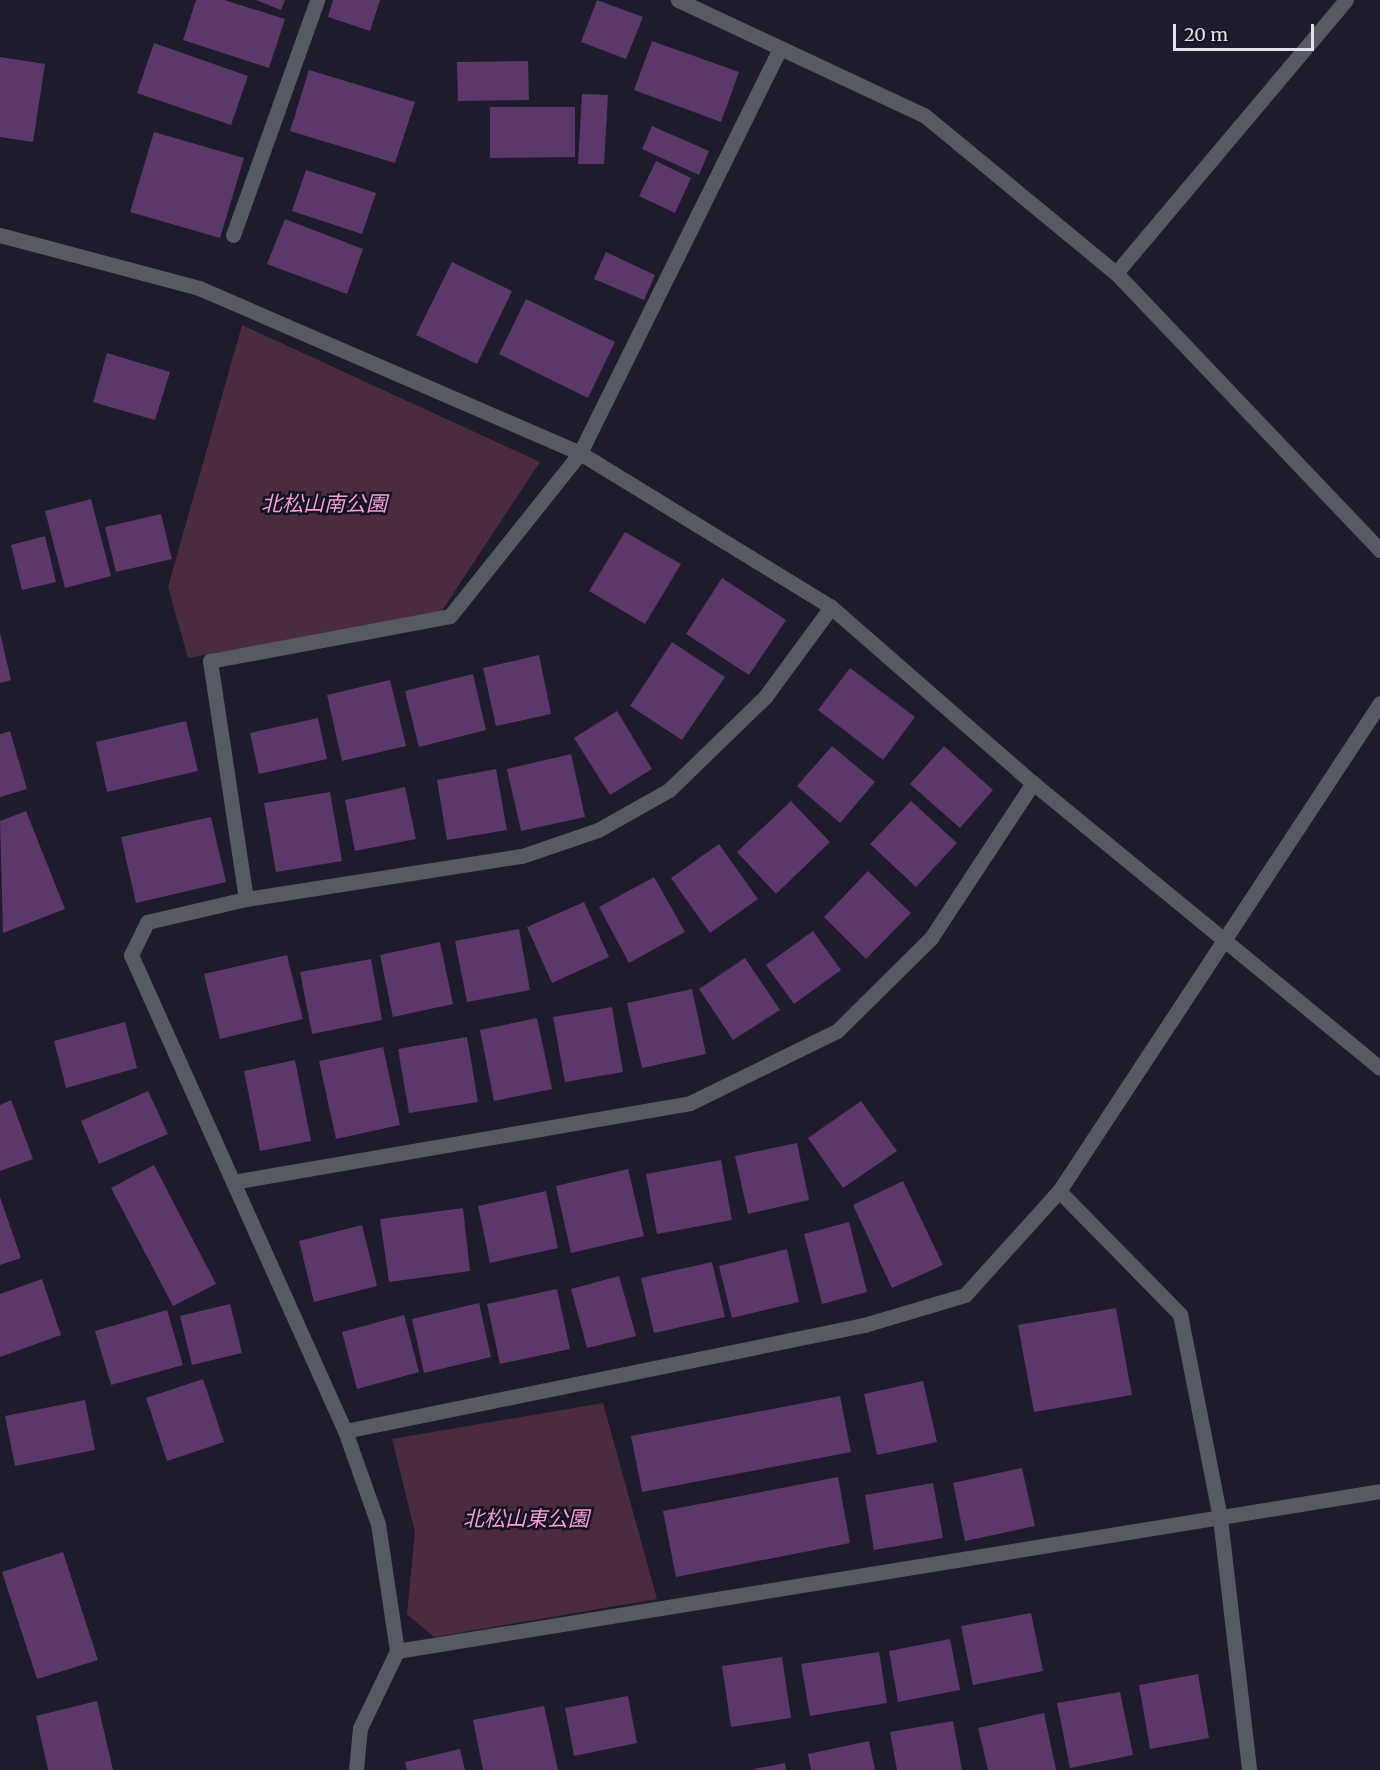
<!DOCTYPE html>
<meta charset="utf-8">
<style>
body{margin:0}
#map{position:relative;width:1380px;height:1770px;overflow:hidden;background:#1e1b2d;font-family:Merriweather,"Noto Sans JP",serif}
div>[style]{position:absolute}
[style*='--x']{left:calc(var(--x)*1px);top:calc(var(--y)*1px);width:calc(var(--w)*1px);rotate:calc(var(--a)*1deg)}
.green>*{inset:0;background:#4b2b40}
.building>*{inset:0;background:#5c3769}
.street>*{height:15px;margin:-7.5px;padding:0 7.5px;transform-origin:7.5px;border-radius:7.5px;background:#565a63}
span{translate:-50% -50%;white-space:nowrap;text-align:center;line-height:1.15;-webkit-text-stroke:5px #151223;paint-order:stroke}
.park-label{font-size:21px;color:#f59fd5;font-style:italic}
.scale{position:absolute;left:1173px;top:24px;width:141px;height:27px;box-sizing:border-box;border:3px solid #e2e1ed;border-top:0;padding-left:8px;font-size:18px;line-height:21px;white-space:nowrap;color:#e2e1ed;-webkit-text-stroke:4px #151223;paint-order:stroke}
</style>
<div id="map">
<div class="green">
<div style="clip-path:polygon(242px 325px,540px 462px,441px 612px,188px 658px,168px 587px)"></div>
<div style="clip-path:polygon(603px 1403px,657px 1599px,434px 1637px,407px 1614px,415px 1532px,392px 1439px)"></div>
</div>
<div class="building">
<div style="clip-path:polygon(196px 0,224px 0,285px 19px,269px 68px,183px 40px)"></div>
<div style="clip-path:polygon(256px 0,285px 0,281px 10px)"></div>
<div style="clip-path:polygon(333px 0,380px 0,370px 31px,328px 17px)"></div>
<div style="clip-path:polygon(597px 0,643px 17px,626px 59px,581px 42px)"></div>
<div style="clip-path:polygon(652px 41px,739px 72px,721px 122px,634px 90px)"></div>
<div style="clip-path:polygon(154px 43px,248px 76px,231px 125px,137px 93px)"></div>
<div style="clip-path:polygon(0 57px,45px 64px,33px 142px,0 137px)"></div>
<div style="clip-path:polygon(528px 61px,529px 100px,458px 101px,457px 62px)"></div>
<div style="clip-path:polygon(309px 70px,415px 102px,395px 163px,290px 131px)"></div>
<div style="clip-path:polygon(582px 94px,608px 95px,604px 164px,578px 164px)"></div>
<div style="clip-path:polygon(490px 107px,575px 107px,575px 157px,490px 158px)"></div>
<div style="clip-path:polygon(652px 126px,709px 151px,699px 175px,642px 149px)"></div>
<div style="clip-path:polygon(154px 132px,244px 158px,220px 238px,130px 212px)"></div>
<div style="clip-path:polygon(656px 161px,691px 178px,675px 213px,639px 196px)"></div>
<div style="clip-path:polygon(306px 170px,376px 193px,362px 234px,292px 211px)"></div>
<div style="clip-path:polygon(285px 219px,363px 249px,347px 294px,267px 264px)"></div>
<div style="clip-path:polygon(606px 252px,655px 275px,644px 300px,594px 279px)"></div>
<div style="clip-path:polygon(452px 262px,512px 291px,477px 364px,416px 335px)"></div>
<div style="clip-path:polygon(526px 299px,615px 342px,588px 398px,499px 354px)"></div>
<div style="clip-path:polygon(107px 353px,170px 372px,155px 420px,93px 402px)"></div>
<div style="clip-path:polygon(91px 499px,111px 576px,65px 588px,45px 511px)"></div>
<div style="clip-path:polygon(161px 514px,172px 559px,116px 572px,105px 527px)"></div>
<div style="clip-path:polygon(625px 532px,681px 564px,645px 624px,589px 591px)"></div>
<div style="clip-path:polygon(45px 536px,56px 582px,22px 590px,11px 545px)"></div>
<div style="clip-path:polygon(722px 578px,786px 620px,749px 675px,686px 634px)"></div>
<div style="clip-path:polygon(0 633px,11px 680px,0 683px)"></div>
<div style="clip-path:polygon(672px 642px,725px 677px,682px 740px,630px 706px)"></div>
<div style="clip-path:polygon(539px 655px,551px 714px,496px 726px,483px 668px)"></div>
<div style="clip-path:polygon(850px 668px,915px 717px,883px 760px,818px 710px)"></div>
<div style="clip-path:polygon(473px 674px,486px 730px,419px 747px,405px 691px)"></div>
<div style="clip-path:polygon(390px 680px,406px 746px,342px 761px,327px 695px)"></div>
<div style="clip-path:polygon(617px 711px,652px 769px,610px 795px,574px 738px)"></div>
<div style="clip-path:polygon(318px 718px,327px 759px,259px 774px,250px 733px)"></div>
<div style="clip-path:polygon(186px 721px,198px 771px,107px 792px,96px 742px)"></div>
<div style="clip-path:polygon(10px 731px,27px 789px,0 797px,0 734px)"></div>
<div style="clip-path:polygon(832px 746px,875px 782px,840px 823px,797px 786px)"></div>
<div style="clip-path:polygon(944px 746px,993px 790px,960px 828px,910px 784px)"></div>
<div style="clip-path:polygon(571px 754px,585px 817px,521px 831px,507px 769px)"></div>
<div style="clip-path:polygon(496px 769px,507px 830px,447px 840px,437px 780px)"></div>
<div style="clip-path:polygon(405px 787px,416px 839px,355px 851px,345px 800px)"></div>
<div style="clip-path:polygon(330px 792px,342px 861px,276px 872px,264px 803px)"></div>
<div style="clip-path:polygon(791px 801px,830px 842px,776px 894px,737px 852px)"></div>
<div style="clip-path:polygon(911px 801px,957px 843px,916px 887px,870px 844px)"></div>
<div style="clip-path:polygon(26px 811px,65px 909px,3px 933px,0 821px)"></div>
<div style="clip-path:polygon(211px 817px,226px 882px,136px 903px,121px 837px)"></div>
<div style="clip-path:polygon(719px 844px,758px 899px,710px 933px,671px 878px)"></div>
<div style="clip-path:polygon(868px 871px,911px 913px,866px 959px,824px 917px)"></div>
<div style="clip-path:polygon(654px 877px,685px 932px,629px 963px,599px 907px)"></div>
<div style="clip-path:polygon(584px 902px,609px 957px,552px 983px,527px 927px)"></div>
<div style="clip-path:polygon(519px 929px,530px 990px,467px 1002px,455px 941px)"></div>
<div style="clip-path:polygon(813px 931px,841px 970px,794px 1004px,766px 965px)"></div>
<div style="clip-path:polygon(440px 942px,453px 1004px,393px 1017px,380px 955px)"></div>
<div style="clip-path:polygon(287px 955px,303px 1019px,220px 1039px,204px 974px)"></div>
<div style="clip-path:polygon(745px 958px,780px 1010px,733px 1040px,699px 989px)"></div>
<div style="clip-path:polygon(371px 959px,382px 1020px,312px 1034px,300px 972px)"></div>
<div style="clip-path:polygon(692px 989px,706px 1054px,642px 1068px,627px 1003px)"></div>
<div style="clip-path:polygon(612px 1007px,623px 1072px,565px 1082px,553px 1017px)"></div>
<div style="clip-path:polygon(537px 1018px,552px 1089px,494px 1101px,480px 1030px)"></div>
<div style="clip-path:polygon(125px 1022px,137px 1068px,66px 1088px,54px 1041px)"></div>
<div style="clip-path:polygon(467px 1037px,478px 1102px,409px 1113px,398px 1049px)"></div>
<div style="clip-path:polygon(383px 1047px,400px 1125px,336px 1139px,319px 1061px)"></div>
<div style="clip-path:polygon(295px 1060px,311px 1141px,260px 1151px,244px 1071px)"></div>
<div style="clip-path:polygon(148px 1091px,168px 1134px,99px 1164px,81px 1121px)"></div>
<div style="clip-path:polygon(11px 1100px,33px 1159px,0 1171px,0 1105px)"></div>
<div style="clip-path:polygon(861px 1101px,897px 1151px,843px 1188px,808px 1138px)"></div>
<div style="clip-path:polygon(797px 1143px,809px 1200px,748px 1214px,735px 1156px)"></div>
<div style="clip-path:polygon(721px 1160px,732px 1220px,657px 1234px,646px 1174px)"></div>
<div style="clip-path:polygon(154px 1165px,216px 1284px,173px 1306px,111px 1188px)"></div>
<div style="clip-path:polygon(628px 1169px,644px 1236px,571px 1253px,556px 1186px)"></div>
<div style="clip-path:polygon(903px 1181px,943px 1265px,892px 1288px,853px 1205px)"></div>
<div style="clip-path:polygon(546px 1191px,558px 1248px,490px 1263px,478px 1206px)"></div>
<div style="clip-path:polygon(0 1197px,21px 1258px,0 1265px)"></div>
<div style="clip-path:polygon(463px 1208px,470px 1271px,389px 1282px,380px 1219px)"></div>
<div style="clip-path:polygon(849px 1222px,867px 1292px,822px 1304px,804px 1234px)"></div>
<div style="clip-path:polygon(362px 1225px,377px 1286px,314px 1302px,299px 1241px)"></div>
<div style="clip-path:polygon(787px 1249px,799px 1302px,732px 1318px,719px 1266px)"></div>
<div style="clip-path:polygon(712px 1262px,725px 1317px,654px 1333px,641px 1278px)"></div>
<div style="clip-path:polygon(619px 1276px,636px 1336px,587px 1348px,571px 1289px)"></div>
<div style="clip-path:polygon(42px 1279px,61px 1335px,0 1357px,0 1294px)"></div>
<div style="clip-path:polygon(557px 1289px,570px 1349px,500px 1364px,487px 1304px)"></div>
<div style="clip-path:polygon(479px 1303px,491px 1357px,424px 1373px,412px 1319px)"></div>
<div style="clip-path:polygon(230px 1304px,242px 1353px,192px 1365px,180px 1316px)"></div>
<div style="clip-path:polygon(1116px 1308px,1132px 1395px,1034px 1412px,1018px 1325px)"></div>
<div style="clip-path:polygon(167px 1310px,183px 1365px,111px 1385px,95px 1331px)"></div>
<div style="clip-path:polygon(404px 1315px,419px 1372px,357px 1389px,342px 1332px)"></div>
<div style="clip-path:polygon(203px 1379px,224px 1442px,167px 1461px,146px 1398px)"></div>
<div style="clip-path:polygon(923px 1381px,937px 1442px,877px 1455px,864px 1394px)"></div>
<div style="clip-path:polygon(840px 1396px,851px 1452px,642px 1492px,631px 1436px)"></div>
<div style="clip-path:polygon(85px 1400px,95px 1450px,15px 1466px,5px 1416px)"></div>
<div style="clip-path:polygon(1022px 1468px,1035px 1526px,965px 1541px,953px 1483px)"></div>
<div style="clip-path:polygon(838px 1477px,850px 1543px,676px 1577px,663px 1511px)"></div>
<div style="clip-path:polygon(933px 1483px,943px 1538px,874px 1550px,865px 1495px)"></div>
<div style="clip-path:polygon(63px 1552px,98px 1660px,37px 1679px,2px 1572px)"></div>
<div style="clip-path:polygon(1031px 1613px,1043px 1671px,973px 1685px,961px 1626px)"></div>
<div style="clip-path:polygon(950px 1639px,960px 1690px,898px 1702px,889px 1651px)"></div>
<div style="clip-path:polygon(879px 1652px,887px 1703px,810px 1716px,801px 1664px)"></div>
<div style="clip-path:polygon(782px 1657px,791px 1718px,731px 1727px,722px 1666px)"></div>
<div style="clip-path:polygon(1198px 1674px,1209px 1738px,1150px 1749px,1139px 1685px)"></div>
<div style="clip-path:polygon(1120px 1692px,1133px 1755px,1070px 1768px,1057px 1703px)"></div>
<div style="clip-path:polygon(628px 1696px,637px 1743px,574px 1756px,565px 1708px)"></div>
<div style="clip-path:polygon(97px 1701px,113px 1770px,48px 1770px,36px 1716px)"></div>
<div style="clip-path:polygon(544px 1706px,558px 1770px,483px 1770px,473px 1720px)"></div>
<div style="clip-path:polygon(1044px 1713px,1056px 1770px,988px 1770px,978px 1728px)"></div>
<div style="clip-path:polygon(953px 1721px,962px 1770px,897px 1770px,890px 1732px)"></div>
<div style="clip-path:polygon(869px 1741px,875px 1770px,811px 1770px,808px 1754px)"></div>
<div style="clip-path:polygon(460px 1749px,465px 1770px,407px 1770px,405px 1762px)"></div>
<div style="clip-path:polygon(785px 1763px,786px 1770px,754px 1770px,754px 1769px)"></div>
</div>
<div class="street">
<div style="--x:678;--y:0;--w:272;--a:25.1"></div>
<div style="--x:924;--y:115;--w:249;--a:39.5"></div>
<div style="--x:1116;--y:273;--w:383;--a:46.4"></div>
<div style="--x:0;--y:235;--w:206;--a:14.9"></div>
<div style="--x:199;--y:288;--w:415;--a:23.4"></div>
<div style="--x:580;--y:453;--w:449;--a:-63.7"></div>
<div style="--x:233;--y:235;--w:250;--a:-70.3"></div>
<div style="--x:1116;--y:273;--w:357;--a:-49.9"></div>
<div style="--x:246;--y:899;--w:279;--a:-8.9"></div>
<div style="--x:522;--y:856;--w:80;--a:-18.9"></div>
<div style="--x:598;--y:830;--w:81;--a:-29.4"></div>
<div style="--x:669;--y:790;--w:134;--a:-44.1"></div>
<div style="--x:765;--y:697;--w:112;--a:-53.7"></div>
<div style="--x:233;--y:1182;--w:464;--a:-9.8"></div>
<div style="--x:690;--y:1103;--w:164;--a:-26.1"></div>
<div style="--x:837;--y:1031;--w:132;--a:-44.7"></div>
<div style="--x:931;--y:938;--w:186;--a:-56.7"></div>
<div style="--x:1059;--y:1191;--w:173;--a:45.5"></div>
<div style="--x:1180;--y:1314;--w:208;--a:78.9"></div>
<div style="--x:1220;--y:1518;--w:254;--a:83.4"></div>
<div style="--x:345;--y:1431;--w:530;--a:-11.54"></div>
<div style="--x:864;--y:1325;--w:105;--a:-16.5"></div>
<div style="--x:965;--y:1295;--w:140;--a:-47.9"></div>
<div style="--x:1059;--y:1191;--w:584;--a:-56.66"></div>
<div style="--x:397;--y:1651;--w:996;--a:-9.24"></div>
<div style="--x:356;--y:1770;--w:42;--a:-84.6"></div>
<div style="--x:360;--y:1728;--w:85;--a:-64.3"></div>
<div style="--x:397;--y:1651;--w:128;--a:-98.5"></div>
<div style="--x:378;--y:1524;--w:99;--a:-109.5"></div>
<div style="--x:345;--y:1431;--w:522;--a:-114.21"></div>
<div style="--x:131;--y:955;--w:37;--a:-64"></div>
<div style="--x:147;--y:922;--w:102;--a:-13.1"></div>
<div style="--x:246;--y:899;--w:241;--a:-98.6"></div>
<div style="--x:210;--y:661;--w:244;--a:-10.6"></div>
<div style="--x:450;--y:616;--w:208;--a:-51.4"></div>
<div style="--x:580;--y:453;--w:294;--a:31.5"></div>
<div style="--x:831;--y:607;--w:268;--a:41.1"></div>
<div style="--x:1033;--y:783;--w:449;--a:39.4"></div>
</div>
<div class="park-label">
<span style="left:324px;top:504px">北松山南公園</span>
<span style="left:526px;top:1519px">北松山東公園</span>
</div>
<div class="scale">20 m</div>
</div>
